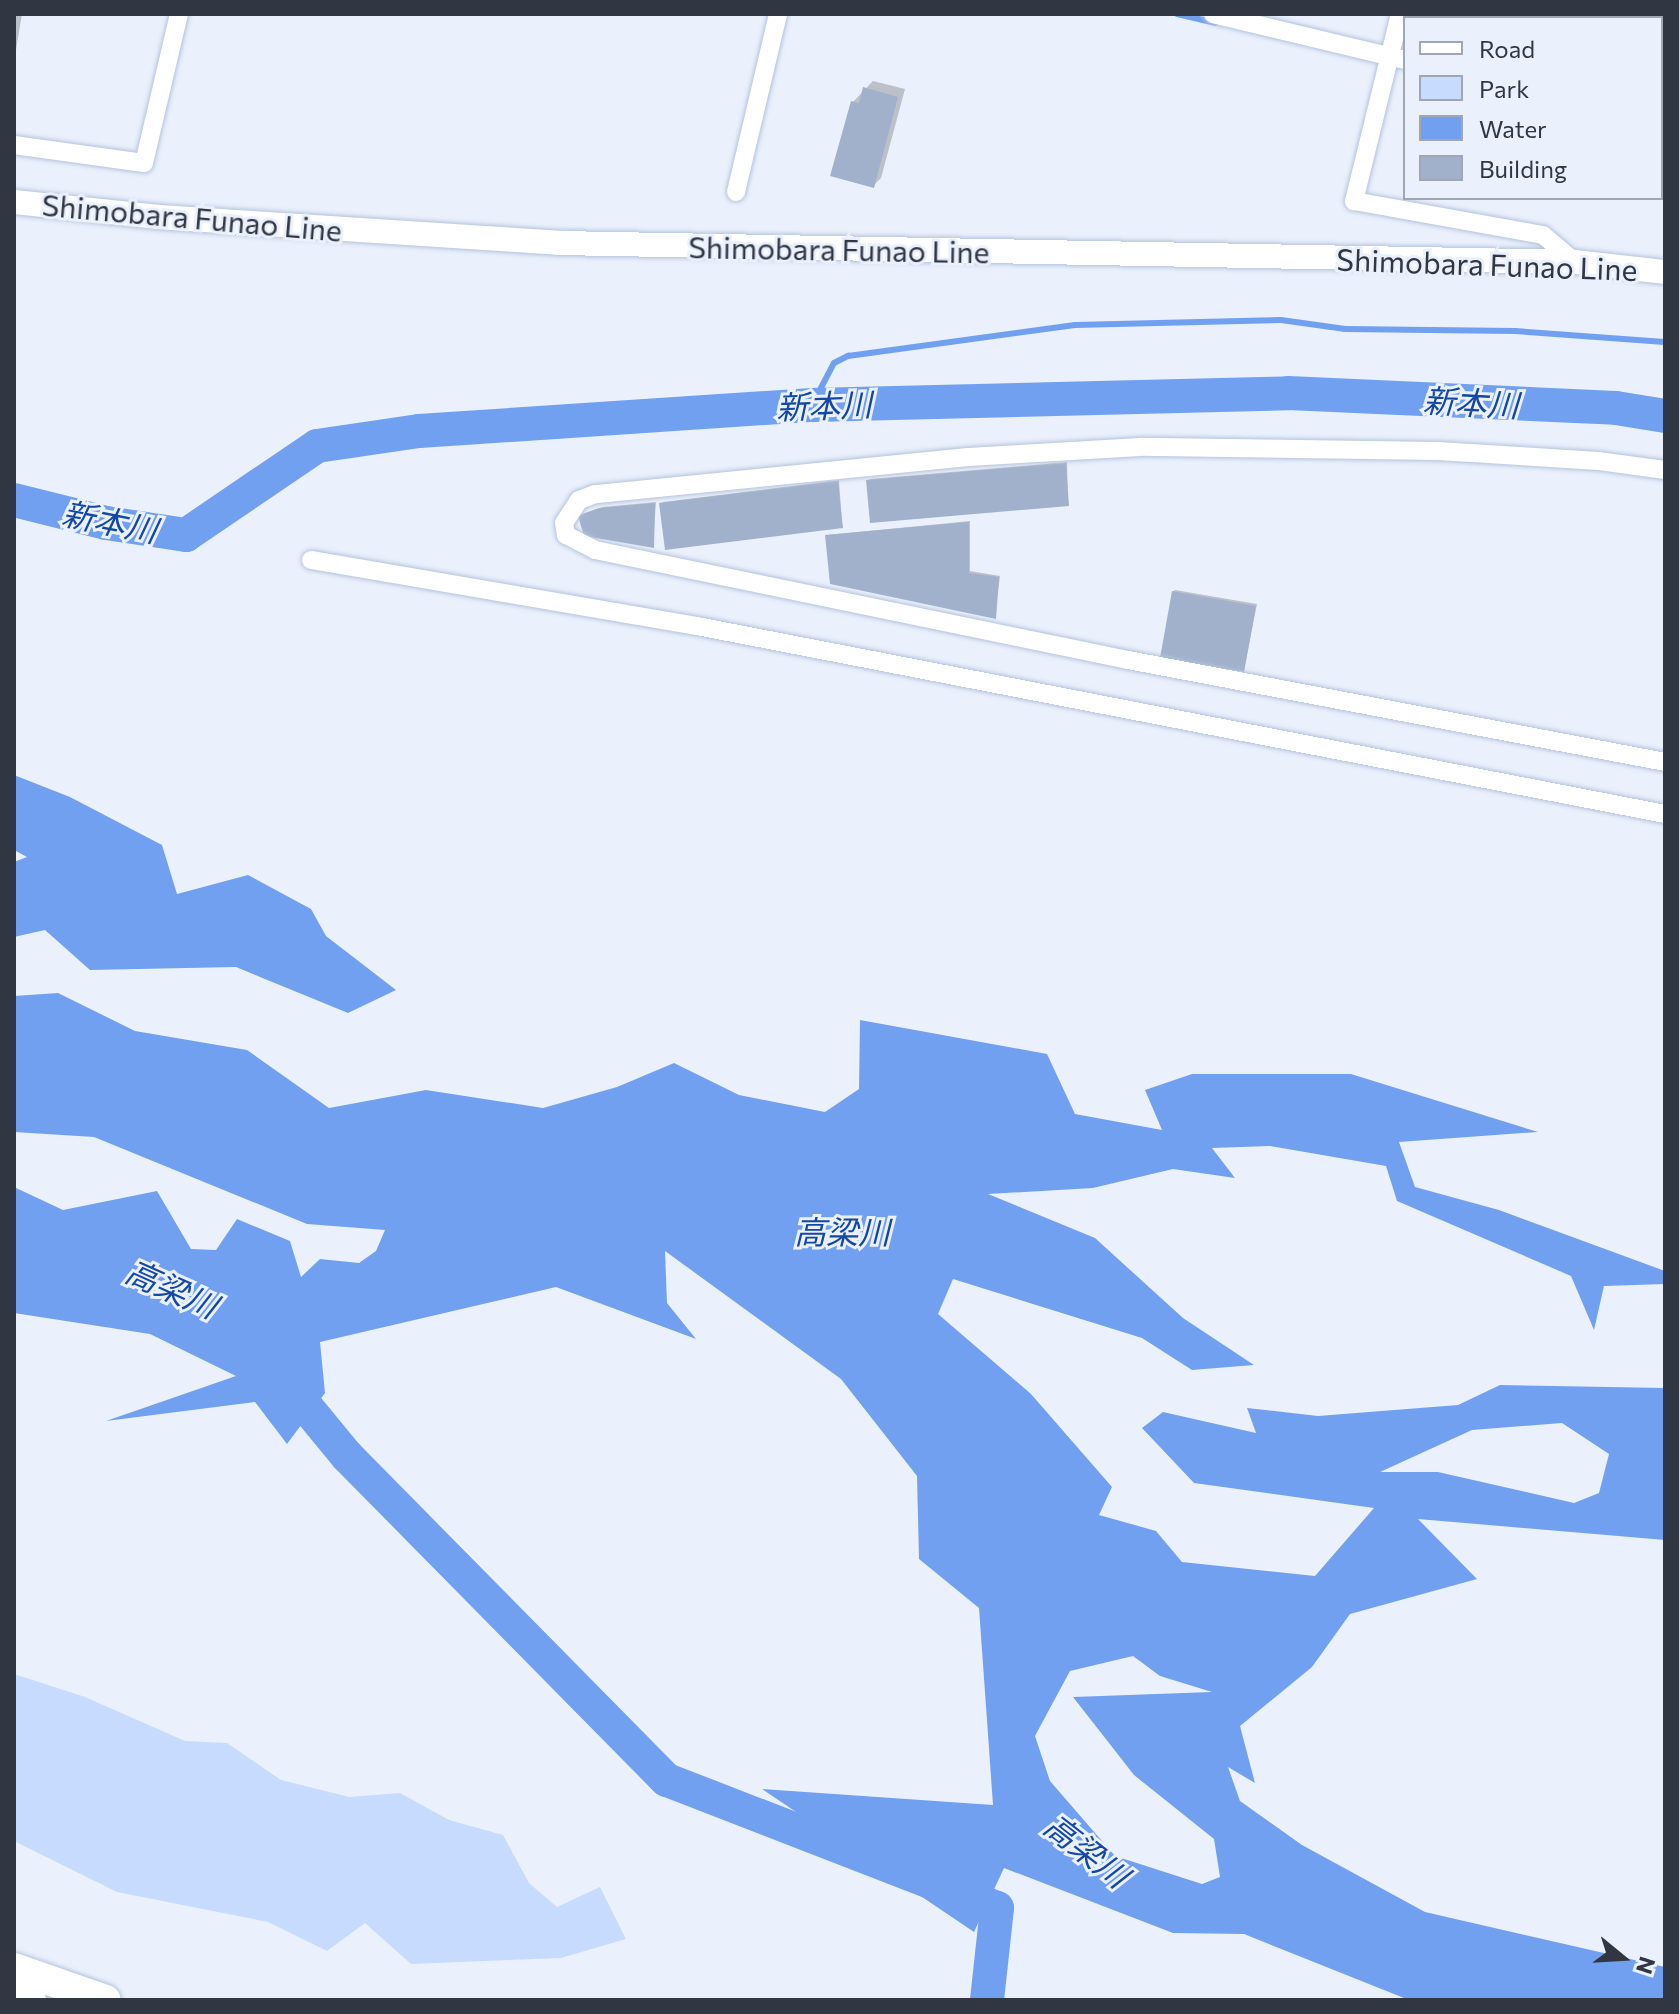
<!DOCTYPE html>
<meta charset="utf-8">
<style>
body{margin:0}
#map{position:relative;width:1679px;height:2014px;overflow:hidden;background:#eaf1fc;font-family:Commissioner,"Noto Sans JP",sans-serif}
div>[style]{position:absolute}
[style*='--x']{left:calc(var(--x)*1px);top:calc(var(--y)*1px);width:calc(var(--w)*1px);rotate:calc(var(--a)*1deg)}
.green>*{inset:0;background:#c6dbfe}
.water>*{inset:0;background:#72a0f0}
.shadow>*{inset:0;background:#0003}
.stream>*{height:6px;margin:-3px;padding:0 3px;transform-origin:3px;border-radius:3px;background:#72a0f0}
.river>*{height:34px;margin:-17px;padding:0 17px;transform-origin:17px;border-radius:17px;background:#72a0f0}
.building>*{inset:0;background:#a2b1cb}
.roads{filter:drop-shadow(0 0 2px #b4c3dd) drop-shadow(0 0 2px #b4c3dd)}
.minor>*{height:18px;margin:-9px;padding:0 9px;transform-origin:9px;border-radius:9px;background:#fff}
.tertiary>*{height:22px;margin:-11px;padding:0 11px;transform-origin:11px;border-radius:11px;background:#fff}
.secondary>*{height:24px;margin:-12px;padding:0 12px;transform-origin:12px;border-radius:12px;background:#fff}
.trunk>*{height:30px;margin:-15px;padding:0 15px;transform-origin:15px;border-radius:15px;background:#fff}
span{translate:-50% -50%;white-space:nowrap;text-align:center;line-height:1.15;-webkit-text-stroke:6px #eaf1fc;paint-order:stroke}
.street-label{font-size:30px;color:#313742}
.water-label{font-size:32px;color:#1448a3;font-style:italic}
.frame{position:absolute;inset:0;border:16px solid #313742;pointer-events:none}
.legend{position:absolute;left:1403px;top:16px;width:260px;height:184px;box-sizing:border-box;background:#eaf1fc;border:2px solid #a0a7b2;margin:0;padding:10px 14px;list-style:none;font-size:24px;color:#313742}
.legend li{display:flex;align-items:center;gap:16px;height:40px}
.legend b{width:40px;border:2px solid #a0a7b2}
.north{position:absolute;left:1583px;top:1918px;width:80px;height:80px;-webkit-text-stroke:6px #eaf1fc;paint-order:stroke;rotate:108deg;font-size:22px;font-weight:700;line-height:32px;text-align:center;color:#313742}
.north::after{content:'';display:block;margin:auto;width:28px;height:36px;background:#313742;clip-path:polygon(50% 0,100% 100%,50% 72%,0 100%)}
</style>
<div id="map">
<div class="green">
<div style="clip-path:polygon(14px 1674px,85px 1697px,185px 1741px,227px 1743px,281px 1780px,349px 1797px,400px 1793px,449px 1820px,503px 1835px,529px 1883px,557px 1907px,600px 1887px,626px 1939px,561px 1958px,411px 1964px,365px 1923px,327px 1951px,268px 1922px,117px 1892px,14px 1841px)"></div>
</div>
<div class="water">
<div style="clip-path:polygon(14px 775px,70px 797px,162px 845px,177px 894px,248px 875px,311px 909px,326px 936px,396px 990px,348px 1013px,236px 967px,90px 970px,45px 930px,14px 937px,14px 862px,27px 857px,14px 850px)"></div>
<div style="clip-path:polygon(evenodd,58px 993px,135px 1031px,247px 1050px,329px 1108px,426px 1090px,543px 1108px,617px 1087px,674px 1063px,739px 1095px,825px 1112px,859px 1089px,860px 1020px,1047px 1054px,1075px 1114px,1162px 1130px,1145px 1090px,1192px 1074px,1351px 1074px,1538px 1132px,1399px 1142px,1415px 1187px,1499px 1210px,1665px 1271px,1665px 1284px,1604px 1286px,1594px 1330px,1571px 1276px,1397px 1201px,1386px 1166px,1270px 1146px,1212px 1148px,1235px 1178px,1173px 1169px,1093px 1188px,988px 1194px,1095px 1238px,1183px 1318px,1254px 1365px,1192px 1370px,1142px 1338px,953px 1279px,938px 1314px,1031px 1394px,1112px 1487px,1099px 1515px,1156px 1531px,1182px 1562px,1315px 1576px,1374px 1508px,1194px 1483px,1142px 1428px,1163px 1412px,1256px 1433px,1247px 1408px,1318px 1416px,1458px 1405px,1500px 1385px,1665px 1388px,1665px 1540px,1418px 1519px,1477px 1579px,1350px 1614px,1312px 1667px,1240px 1726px,1255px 1783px,1228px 1767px,1240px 1801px,1302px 1845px,1425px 1912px,1665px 1967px,1665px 2000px,1409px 2000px,1244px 1934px,1173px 1933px,1004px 1868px,974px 1932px,762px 1789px,993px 1805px,979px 1608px,919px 1559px,917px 1476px,841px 1379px,665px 1251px,667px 1303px,696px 1339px,556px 1287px,320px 1342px,325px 1393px,287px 1444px,255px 1402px,106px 1421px,236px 1376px,150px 1334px,14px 1313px,14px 1187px,63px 1210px,157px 1191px,191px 1249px,216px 1250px,237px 1219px,290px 1241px,301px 1277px,320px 1259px,359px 1263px,376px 1251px,385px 1230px,307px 1224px,94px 1137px,14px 1132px,14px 996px,58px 993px,1562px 1423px,1609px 1454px,1599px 1493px,1574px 1503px,1438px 1472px,1380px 1472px,1472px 1430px,1562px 1423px,58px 993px,1133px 1656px,1160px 1676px,1212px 1692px,1073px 1697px,1134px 1775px,1214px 1839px,1220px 1877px,1202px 1884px,1115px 1856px,1050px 1781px,1035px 1736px,1070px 1671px,1133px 1656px)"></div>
</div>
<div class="shadow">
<div style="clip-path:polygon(14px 14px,22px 14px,14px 62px)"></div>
<div style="clip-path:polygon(873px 81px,905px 89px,881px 178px,873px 186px,853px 102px)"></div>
<div style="clip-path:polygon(1067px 462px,1068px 504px,868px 480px,870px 479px)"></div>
<div style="clip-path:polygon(839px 480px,842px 526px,661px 504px,663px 502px)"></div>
<div style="clip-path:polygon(656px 502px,653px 546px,582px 514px,603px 507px)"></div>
<div style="clip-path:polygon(970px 521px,970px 571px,1000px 576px,995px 617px,827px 535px)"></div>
<div style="clip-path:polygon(1175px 590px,1257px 604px,1244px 670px,1173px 592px)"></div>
</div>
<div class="stream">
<div style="--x:1177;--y:14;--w:39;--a:13"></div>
<div style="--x:812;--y:405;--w:47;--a:-62.4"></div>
<div style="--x:834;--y:363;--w:16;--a:-27"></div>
<div style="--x:848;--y:356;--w:229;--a:-7.8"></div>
<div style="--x:1075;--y:325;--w:206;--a:-1.4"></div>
<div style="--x:1281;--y:320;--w:65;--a:8"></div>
<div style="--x:1345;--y:329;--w:170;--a:0.7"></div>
<div style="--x:1515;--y:331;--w:150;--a:4.2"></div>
</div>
<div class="river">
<div style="--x:14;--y:500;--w:95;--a:14"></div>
<div style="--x:106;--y:523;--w:81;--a:8.5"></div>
<div style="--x:186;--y:535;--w:158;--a:-34.2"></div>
<div style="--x:317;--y:446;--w:103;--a:-8.4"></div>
<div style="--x:419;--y:431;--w:394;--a:-3.8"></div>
<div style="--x:812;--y:405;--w:476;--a:-1.4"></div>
<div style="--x:1288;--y:393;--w:328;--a:2.6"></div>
<div style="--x:1616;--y:408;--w:50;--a:9.3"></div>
<div style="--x:281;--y:1376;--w:104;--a:50.5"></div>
<div style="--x:347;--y:1456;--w:455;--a:45.4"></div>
<div style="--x:667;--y:1780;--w:354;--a:21.2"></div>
<div style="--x:997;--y:1908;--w:93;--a:96.2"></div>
</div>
<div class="building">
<div style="clip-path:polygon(863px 87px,898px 97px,874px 188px,830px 176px,851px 101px,859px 103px)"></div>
<div style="clip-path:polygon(1066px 463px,1069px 506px,870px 523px,866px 480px)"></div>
<div style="clip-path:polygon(838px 481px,843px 528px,665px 550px,659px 503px)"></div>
<div style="clip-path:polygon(655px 503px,654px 548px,584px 536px,578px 516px,599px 508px)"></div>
<div style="clip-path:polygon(969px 522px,969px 573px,999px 577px,996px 619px,830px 584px,825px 535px)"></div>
<div style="clip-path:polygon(1172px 591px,1256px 606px,1244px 672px,1160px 658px)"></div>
</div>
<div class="roads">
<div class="minor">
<div style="--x:1213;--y:14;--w:197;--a:13.5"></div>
<div style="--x:1400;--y:14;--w:193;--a:103.8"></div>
<div style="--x:1354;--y:201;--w:192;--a:10.2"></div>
<div style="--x:1543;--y:235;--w:42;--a:40.2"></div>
<div style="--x:1661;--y:120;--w:4;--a:14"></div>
<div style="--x:14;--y:145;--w:131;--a:7.9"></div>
<div style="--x:144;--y:163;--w:153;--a:-76.8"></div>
<div style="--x:736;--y:192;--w:183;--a:-76.7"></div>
<div style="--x:1665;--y:470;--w:68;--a:-172.3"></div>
<div style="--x:1598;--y:461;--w:160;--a:-176.4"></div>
<div style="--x:1438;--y:451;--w:298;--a:-179.2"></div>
<div style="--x:1140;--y:447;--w:172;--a:176.7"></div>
<div style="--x:968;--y:457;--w:375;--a:174.3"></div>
<div style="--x:595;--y:494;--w:17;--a:159"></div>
<div style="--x:579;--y:500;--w:27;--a:123"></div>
<div style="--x:564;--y:523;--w:12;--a:81"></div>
<div style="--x:566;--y:535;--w:33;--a:27"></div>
<div style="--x:595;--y:550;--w:544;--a:11.66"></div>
<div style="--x:1128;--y:660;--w:547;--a:10.75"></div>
<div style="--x:311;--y:560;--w:392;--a:9.7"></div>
<div style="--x:697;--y:626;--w:986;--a:10.99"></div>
</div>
<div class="tertiary">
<div style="--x:14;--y:1991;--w:23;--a:23"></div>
</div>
<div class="secondary">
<div style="--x:14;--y:202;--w:146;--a:5.9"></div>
<div style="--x:159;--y:217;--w:400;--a:3.7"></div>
<div style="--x:558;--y:243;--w:1017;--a:1.07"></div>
<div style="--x:1575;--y:262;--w:91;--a:6.3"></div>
</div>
<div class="trunk">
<div style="--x:14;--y:1968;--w:97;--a:19.2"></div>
</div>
</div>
<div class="street-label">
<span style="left:192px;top:217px;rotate:5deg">Shimobara Funao Line</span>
<span style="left:839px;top:249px;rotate:1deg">Shimobara Funao Line</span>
<span style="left:1487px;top:264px;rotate:2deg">Shimobara Funao Line</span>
</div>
<div class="water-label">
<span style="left:1471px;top:402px;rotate:3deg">新本川</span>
<span style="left:824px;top:405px;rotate:-2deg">新本川</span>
<span style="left:110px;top:521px;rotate:11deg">新本川</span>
<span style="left:842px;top:1231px">高梁川</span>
<span style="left:172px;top:1288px;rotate:24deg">高梁川</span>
<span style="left:1087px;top:1850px;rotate:38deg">高梁川</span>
</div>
<div class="frame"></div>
<ul class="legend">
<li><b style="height:10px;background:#fff"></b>Road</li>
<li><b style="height:22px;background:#c6dbfe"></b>Park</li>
<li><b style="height:22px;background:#72a0f0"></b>Water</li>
<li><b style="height:22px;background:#a2b1cb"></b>Building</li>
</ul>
<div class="north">N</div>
</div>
